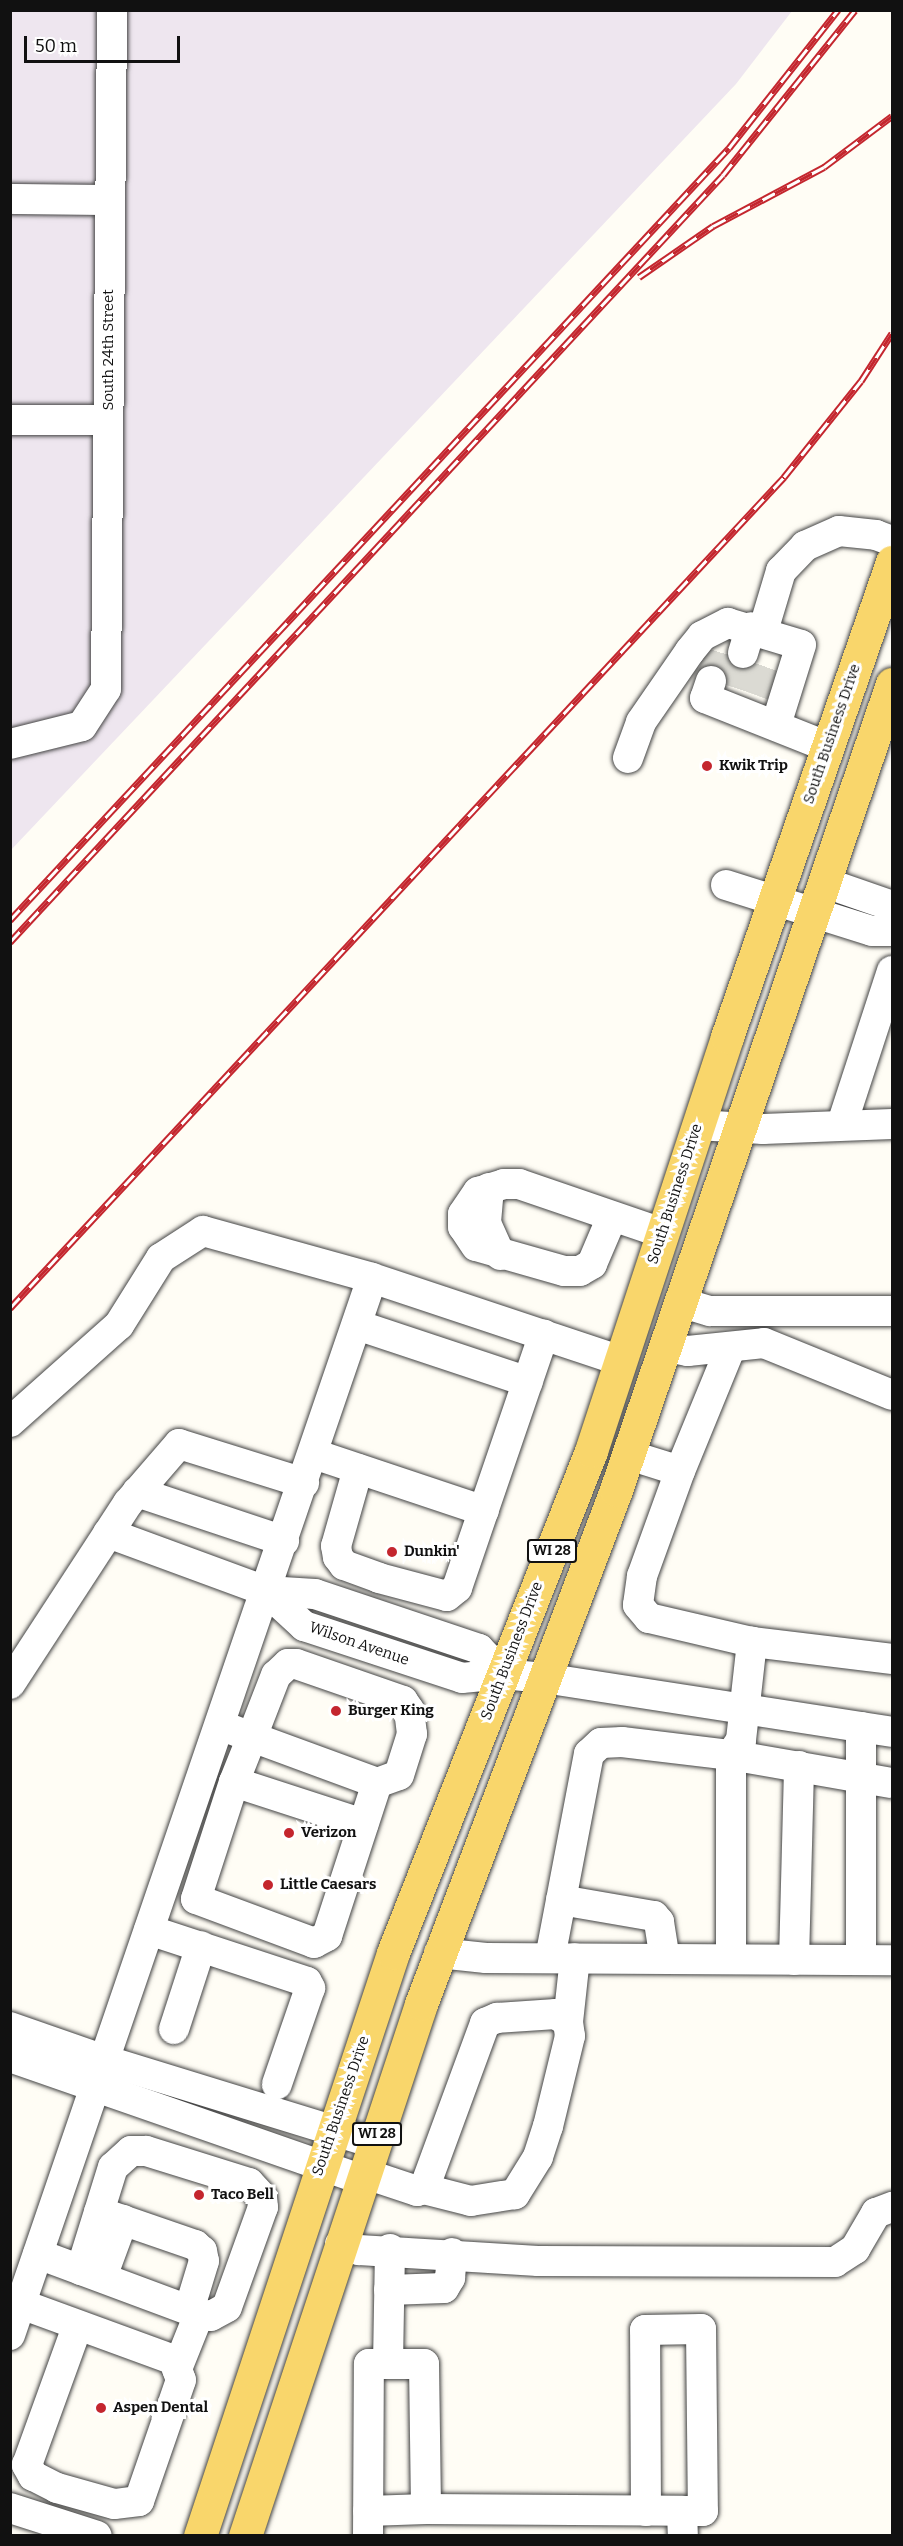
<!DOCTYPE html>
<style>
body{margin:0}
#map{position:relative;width:903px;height:2546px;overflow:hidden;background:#fffdf5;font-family:Bitter,serif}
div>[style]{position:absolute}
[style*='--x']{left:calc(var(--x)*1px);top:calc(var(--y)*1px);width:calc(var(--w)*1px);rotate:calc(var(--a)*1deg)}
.industrial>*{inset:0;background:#eee6ef}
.minor-tunnel>*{height:30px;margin-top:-15px;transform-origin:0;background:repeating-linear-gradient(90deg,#dbdad3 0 30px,transparent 0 45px)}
.roads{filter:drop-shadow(0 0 2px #444) drop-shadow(0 0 2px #444)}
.minor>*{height:30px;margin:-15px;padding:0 15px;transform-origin:15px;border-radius:15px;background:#fff}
.major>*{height:33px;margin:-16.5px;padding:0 16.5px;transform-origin:16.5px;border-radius:16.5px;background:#f9d66b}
.rail>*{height:7px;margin-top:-3.5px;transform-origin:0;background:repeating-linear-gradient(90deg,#fff 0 14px,#c4262e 0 28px);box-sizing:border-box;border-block:2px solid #c4262e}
.dots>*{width:16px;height:16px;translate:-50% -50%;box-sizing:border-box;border:3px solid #fff;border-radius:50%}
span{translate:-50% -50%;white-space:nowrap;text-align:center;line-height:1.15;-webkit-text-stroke:6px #fff;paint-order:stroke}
.shield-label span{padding:2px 4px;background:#fff;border:2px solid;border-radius:4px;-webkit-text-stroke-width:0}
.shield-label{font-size:14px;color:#111;font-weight:700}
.street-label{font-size:15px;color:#111}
.poi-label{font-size:15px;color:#111;font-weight:700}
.left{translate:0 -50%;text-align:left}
.frame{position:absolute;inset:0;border:12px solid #111;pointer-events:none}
.scale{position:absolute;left:24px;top:36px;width:156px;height:27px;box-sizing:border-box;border:3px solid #111;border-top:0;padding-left:8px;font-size:18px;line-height:21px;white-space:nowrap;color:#111;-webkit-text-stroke:4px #fff;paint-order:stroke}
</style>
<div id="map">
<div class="industrial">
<div style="clip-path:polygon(11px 11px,792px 11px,736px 84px,11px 850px)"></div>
</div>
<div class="minor-tunnel">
<div style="--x:711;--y:681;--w:37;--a:-73"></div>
<div style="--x:732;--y:687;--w:36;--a:-72"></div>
<div style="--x:758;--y:696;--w:37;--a:-70"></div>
</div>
<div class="roads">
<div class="minor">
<div style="--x:10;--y:199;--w:100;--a:0.6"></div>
<div style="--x:10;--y:420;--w:98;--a:0"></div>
<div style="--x:763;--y:631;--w:63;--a:-73.3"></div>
<div style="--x:781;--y:571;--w:35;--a:-46"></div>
<div style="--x:805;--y:546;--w:37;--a:-24"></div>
<div style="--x:839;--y:531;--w:37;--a:6"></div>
<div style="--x:876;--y:535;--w:17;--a:21"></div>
<div style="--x:743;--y:653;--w:27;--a:-73"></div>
<div style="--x:711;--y:681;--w:18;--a:109"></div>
<div style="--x:705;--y:698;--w:132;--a:21.7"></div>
<div style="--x:10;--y:744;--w:74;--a:-14"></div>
<div style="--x:82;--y:726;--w:44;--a:-57"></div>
<div style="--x:106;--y:689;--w:679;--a:-89.49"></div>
<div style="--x:628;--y:758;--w:38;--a:-70"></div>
<div style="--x:641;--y:722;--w:86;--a:-55.4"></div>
<div style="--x:690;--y:651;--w:19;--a:-51"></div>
<div style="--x:702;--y:636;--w:29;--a:-27"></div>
<div style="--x:728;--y:623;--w:76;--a:16.8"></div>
<div style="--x:801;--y:645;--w:84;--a:107.4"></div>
<div style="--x:826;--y:883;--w:70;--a:19.2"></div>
<div style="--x:726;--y:885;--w:153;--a:17.5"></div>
<div style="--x:872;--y:931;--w:20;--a:0"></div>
<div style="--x:842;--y:1124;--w:161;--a:-71.9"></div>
<div style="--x:698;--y:1125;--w:65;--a:3.5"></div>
<div style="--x:763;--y:1129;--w:129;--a:-2.2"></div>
<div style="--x:489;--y:1188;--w:35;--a:95"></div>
<div style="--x:486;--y:1223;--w:35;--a:66"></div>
<div style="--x:612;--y:1217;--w:51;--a:113.1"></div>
<div style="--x:592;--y:1264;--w:14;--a:150"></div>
<div style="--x:580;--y:1271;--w:16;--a:180"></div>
<div style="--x:564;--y:1271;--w:91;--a:-164.1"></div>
<div style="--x:476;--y:1246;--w:23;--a:-124"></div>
<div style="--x:463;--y:1227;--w:13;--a:-90"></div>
<div style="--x:463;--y:1214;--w:27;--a:-56"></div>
<div style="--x:478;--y:1192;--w:27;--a:-17"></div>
<div style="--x:504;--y:1184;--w:15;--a:0"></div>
<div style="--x:519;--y:1184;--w:151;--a:18.9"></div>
<div style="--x:683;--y:1303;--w:28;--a:17"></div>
<div style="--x:710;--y:1311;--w:182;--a:0"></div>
<div style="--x:357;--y:1325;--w:180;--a:18.4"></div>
<div style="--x:667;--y:1347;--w:21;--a:11"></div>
<div style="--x:688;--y:1351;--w:76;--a:-6"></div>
<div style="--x:764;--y:1343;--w:138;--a:22.1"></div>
<div style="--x:10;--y:1422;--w:146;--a:-41.7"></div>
<div style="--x:119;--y:1325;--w:79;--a:-57.9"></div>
<div style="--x:161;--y:1258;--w:50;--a:-32.7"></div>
<div style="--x:203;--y:1231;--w:175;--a:15.5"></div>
<div style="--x:314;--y:1454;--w:179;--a:18.5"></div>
<div style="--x:629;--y:1455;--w:53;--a:17.4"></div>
<div style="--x:680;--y:1471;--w:112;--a:109.9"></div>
<div style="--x:642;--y:1576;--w:29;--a:98"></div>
<div style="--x:638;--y:1605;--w:17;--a:50"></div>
<div style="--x:649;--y:1618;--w:106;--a:13.1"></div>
<div style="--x:358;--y:1469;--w:80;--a:105.9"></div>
<div style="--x:336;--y:1546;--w:11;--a:80"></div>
<div style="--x:338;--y:1557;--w:10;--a:53"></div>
<div style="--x:344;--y:1565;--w:37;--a:20"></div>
<div style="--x:379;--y:1578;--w:70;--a:14.8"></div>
<div style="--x:447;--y:1596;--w:13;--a:-39"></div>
<div style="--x:457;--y:1588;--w:268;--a:-71.1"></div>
<div style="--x:680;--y:1471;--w:132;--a:-67.7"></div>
<div style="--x:137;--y:1492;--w:155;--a:18.4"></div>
<div style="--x:108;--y:1533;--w:168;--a:20.2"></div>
<div style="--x:266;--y:1591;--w:49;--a:3.5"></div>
<div style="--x:315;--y:1594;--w:173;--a:18.5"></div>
<div style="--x:479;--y:1649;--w:35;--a:46"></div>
<div style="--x:266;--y:1591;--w:52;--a:42.6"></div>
<div style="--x:304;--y:1626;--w:166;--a:18.2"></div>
<div style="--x:462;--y:1678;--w:41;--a:-5.6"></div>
<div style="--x:503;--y:1674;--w:41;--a:5.6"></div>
<div style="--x:544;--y:1678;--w:352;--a:8.8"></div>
<div style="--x:10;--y:1684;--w:216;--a:-56.9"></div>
<div style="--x:128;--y:1503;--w:78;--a:-49.2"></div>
<div style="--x:179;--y:1444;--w:131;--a:17.3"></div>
<div style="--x:220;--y:1725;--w:34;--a:21"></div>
<div style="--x:252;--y:1737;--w:133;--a:20.2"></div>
<div style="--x:377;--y:1783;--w:23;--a:-20"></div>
<div style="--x:399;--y:1775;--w:43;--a:-72.4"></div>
<div style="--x:412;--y:1734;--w:24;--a:-97"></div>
<div style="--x:409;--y:1710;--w:11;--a:-124"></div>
<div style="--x:403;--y:1701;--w:113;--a:-160.9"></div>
<div style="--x:296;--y:1664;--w:8;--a:180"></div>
<div style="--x:288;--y:1664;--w:16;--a:137"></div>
<div style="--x:276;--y:1675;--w:66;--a:111.2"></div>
<div style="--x:252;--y:1737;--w:48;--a:111.8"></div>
<div style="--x:234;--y:1782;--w:123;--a:108"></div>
<div style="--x:196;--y:1899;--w:126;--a:20.4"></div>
<div style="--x:314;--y:1943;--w:15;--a:-28"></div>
<div style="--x:327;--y:1936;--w:161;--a:-71.9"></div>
<div style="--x:234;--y:1782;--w:136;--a:18"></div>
<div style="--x:561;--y:1900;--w:94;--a:9.8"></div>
<div style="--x:654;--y:1916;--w:8;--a:50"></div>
<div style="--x:659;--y:1922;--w:37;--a:81"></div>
<div style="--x:149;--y:1930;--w:166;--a:18.2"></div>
<div style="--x:307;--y:1982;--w:7;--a:63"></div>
<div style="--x:310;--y:1988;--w:102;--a:109"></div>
<div style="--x:439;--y:1953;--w:47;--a:6.1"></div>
<div style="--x:486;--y:1958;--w:406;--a:0.3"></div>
<div style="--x:550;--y:1958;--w:208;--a:-79.2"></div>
<div style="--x:589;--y:1754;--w:16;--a:-43"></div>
<div style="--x:601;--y:1743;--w:21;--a:-3"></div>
<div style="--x:622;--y:1742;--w:110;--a:6.8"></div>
<div style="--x:731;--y:1755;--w:18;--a:-56"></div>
<div style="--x:741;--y:1740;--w:99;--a:-83.6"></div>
<div style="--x:752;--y:1642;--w:141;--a:6.9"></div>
<div style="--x:731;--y:1959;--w:204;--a:-90"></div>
<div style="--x:731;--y:1755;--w:163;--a:9.9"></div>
<div style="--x:794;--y:1960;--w:194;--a:-88.5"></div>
<div style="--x:861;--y:1960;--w:233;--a:-90"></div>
<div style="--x:568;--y:2022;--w:64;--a:-83.8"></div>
<div style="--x:10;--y:2027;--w:100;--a:19.3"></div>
<div style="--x:104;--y:2060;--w:282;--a:17.1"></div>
<div style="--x:174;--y:2029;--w:87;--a:-72"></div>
<div style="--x:10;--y:2057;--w:372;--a:19.2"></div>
<div style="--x:363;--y:2173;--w:57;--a:18.4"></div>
<div style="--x:417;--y:2191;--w:7;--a:-16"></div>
<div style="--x:424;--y:2189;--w:177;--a:-69.8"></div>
<div style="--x:485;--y:2023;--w:13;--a:-23"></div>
<div style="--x:497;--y:2018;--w:59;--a:-3.9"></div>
<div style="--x:556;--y:2014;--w:14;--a:34"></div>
<div style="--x:568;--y:2022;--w:14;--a:82"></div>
<div style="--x:570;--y:2036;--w:93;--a:103.7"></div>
<div style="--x:548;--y:2126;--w:33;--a:108"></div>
<div style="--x:538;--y:2157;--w:44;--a:121.9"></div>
<div style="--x:515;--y:2194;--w:45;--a:171"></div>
<div style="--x:471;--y:2201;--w:49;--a:-165.7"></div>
<div style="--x:99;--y:2212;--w:102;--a:19"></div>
<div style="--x:195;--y:2245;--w:9;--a:41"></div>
<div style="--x:202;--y:2251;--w:10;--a:79"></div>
<div style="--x:204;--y:2261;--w:51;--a:107"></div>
<div style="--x:340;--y:2244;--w:20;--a:18"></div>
<div style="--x:359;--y:2250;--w:179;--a:3.5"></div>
<div style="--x:538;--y:2261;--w:297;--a:0.2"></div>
<div style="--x:835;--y:2262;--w:24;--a:-33"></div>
<div style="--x:855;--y:2249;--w:42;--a:-59.7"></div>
<div style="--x:876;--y:2213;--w:17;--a:-21"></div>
<div style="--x:38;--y:2254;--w:172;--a:20.4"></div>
<div style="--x:199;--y:2314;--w:12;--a:9"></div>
<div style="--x:211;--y:2316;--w:18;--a:-29"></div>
<div style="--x:227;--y:2307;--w:106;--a:-70.2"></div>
<div style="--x:263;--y:2207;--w:10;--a:-96"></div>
<div style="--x:262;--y:2197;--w:19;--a:-133"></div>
<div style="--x:249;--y:2183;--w:108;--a:-162.7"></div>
<div style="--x:146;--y:2151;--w:15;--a:180"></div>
<div style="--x:131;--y:2151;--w:24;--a:138"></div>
<div style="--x:113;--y:2167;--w:108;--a:107.3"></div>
<div style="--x:102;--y:2277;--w:61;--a:-69.8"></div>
<div style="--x:389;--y:2290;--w:55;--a:-2.1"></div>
<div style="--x:444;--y:2288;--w:12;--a:-59"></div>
<div style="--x:450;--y:2278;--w:25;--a:-85"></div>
<div style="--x:21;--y:2304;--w:163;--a:20.1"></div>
<div style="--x:174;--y:2360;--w:21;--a:71"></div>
<div style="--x:181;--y:2380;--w:128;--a:109.1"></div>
<div style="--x:139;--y:2501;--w:25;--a:173"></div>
<div style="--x:114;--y:2504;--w:59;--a:-164.3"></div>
<div style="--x:57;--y:2488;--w:27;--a:-153"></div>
<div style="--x:33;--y:2476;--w:13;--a:-119"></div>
<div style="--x:27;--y:2465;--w:147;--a:-70.1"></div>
<div style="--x:10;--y:2335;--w:1117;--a:-71.09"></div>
<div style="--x:372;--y:1278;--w:262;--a:18.4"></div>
<div style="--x:388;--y:2364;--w:115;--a:-89"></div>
<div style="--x:177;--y:2369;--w:59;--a:-68.2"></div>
<div style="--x:10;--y:2508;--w:91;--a:17.8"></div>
<div style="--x:426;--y:2509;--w:256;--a:0.4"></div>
<div style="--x:682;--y:2511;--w:25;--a:88"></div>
<div style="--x:646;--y:2511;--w:181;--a:-90.3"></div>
<div style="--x:645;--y:2330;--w:56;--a:-1"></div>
<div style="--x:701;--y:2329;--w:182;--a:89.4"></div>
<div style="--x:703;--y:2511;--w:21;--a:180"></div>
<div style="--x:368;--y:2536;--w:172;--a:-89.7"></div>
<div style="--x:369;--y:2364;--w:55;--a:0"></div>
<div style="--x:424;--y:2364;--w:145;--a:89.2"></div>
<div style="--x:426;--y:2509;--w:58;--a:178"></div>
</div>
<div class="major">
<div style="--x:200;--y:2536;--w:614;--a:-71.68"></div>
<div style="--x:393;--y:1953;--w:540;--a:-68.47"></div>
<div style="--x:591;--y:1451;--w:436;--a:-71.8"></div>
<div style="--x:727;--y:1037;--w:503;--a:-70.84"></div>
<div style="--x:245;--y:2536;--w:560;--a:-71.69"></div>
<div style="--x:421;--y:2004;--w:550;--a:-69.22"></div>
<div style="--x:616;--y:1490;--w:852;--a:-71.1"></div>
</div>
</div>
<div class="rail">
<div style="--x:639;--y:277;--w:90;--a:-34.6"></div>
<div style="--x:713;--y:226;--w:126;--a:-28"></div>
<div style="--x:824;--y:167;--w:85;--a:-36.9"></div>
<div style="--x:10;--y:920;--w:1055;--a:-47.04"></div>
<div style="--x:729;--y:148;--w:176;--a:-51.7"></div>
<div style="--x:10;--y:942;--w:1047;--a:-47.09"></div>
<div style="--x:723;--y:175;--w:211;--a:-51.3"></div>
<div style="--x:10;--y:1308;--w:1136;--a:-47.03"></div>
<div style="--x:784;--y:477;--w:123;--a:-51.3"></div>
<div style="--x:861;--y:381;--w:57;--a:-57.1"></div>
</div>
<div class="dots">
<div style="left:707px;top:766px;background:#c4262e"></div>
<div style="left:392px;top:1552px;background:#c4262e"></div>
<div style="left:336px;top:1711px;background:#c4262e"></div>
<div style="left:289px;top:1833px;background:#c4262e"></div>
<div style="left:268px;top:1885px;background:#c4262e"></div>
<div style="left:199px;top:2195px;background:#c4262e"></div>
<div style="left:101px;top:2408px;background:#c4262e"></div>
</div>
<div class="shield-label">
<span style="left:552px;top:1551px">WI 28</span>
<span style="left:377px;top:2134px">WI 28</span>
</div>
<div class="street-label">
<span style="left:109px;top:350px;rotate:-90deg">South 24th Street</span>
<span style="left:832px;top:734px;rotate:-71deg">South Business Drive</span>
<span style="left:675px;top:1194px;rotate:-72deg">South Business Drive</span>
<span style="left:359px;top:1644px;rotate:19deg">Wilson Avenue</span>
<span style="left:512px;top:1651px;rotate:-69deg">South Business Drive</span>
<span style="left:341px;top:2106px;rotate:-71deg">South Business Drive</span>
</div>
<div class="poi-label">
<span class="left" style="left:719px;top:766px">Kwik Trip</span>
<span class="left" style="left:404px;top:1552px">Dunkin'</span>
<span class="left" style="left:348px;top:1711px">Burger King</span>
<span class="left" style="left:301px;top:1833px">Verizon</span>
<span class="left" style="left:280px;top:1885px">Little Caesars</span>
<span class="left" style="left:211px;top:2195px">Taco Bell</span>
<span class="left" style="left:113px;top:2408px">Aspen Dental</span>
</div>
<div class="frame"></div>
<div class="scale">50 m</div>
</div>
